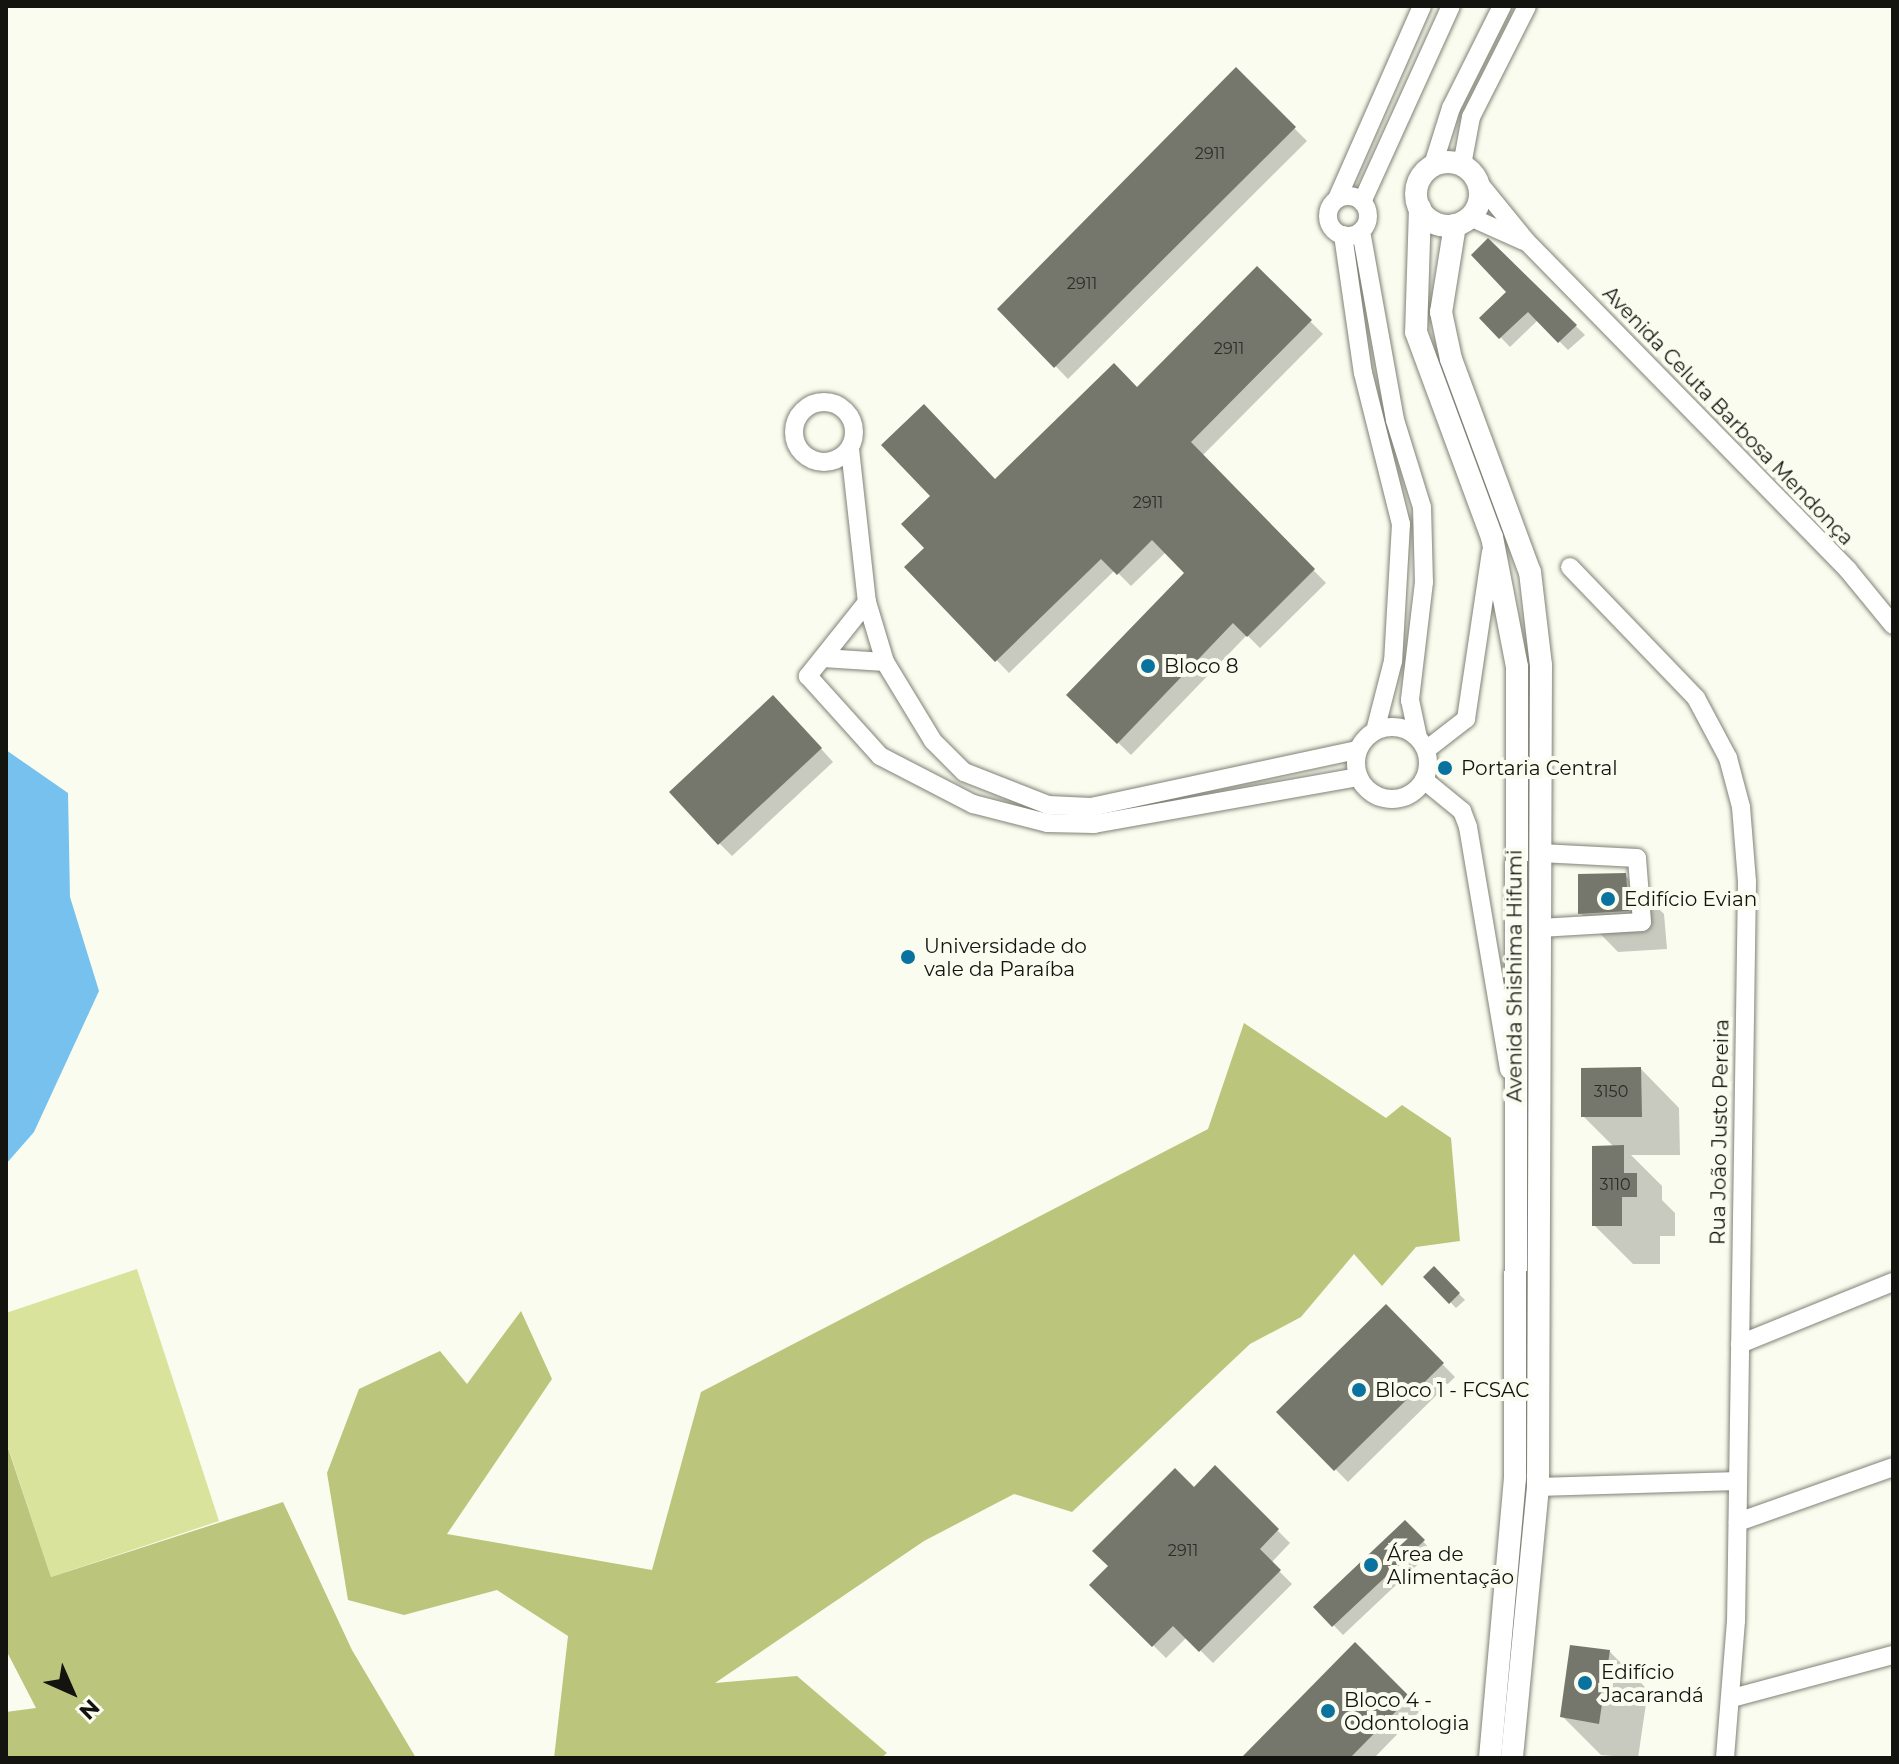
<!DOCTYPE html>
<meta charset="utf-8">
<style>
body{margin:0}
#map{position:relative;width:1899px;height:1764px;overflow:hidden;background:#fafcef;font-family:Montserrat,sans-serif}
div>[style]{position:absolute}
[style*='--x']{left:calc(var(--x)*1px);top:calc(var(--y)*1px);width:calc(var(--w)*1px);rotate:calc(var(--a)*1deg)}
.green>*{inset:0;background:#d9e39b}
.forest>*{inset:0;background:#bbc57b}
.water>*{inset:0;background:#76c1ed}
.shadow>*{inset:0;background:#0003}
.building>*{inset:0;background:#75776c}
.roads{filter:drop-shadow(0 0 2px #808276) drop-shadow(0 0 2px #808276)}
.minor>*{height:18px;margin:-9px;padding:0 9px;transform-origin:9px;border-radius:9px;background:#fff}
.minor>.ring{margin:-9px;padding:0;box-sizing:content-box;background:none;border:18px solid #fff;border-radius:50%}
.tertiary>*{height:22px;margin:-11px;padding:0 11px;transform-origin:11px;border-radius:11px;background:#fff}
.tertiary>.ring{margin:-11px;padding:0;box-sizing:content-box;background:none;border:22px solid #fff;border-radius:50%}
.dots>*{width:22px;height:22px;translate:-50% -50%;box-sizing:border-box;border:4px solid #fafcef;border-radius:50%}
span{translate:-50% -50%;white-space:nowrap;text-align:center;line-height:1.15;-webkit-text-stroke:8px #fafcef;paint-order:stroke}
.number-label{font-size:16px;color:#2c2c26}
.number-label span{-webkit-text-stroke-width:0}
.street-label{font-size:20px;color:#13130f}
.poi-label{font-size:20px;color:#13130f}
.left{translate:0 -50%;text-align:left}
.frame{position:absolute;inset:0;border:8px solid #13130f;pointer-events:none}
.north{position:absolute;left:32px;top:1652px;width:80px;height:80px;-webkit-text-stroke:6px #fafcef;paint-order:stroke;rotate:135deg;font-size:22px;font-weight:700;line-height:32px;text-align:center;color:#13130f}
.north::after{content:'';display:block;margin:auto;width:28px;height:36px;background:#13130f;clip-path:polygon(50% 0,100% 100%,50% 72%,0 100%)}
</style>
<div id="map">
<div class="green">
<div style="clip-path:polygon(137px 1269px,219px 1521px,51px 1577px,6px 1441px,6px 1313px)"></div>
</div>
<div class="forest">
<div style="clip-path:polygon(1244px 1023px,1386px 1118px,1402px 1105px,1451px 1138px,1460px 1241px,1416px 1247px,1382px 1286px,1354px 1254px,1301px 1317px,1250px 1344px,1072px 1512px,1014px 1494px,924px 1541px,715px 1683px,797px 1676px,887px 1753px,881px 1758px,554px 1758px,568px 1636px,497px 1590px,404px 1615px,348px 1600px,327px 1473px,359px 1389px,440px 1351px,467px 1384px,521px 1311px,552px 1379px,447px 1534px,652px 1570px,701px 1392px,1208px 1129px)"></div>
<div style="clip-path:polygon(6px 1442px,51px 1577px,283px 1502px,352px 1650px,416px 1758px,6px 1758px,6px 1712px,36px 1708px,6px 1650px)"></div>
</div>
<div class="water">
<div style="clip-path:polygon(6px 750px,68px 793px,70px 897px,99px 991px,34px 1132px,6px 1164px)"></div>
</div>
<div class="shadow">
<div style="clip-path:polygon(1236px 70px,1307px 141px,1068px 379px,1000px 309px)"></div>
<div style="clip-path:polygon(1489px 241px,1585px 335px,1568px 350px,1538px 320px,1510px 347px,1482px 318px,1508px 292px)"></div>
<div style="clip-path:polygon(1257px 269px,1323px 334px,1202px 456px,1326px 583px,1260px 648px,1247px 635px,1131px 755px,1069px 695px,1186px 573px,1166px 552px,1131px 586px,1115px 570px,1009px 673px,907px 567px,996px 481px,1137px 389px)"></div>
<div style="clip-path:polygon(786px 710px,833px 762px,732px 856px,719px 843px)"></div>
<div style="clip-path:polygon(1625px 875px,1664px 914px,1667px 949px,1618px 952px,1580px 913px)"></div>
<div style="clip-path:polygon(1641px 1069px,1679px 1108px,1680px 1155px,1631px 1155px,1662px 1186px,1662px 1200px,1675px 1213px,1675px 1236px,1660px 1236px,1660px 1264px,1633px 1264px,1594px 1225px,1614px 1147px,1583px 1116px)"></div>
<div style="clip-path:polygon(1434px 1269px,1465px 1300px,1456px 1308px,1426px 1277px)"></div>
<div style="clip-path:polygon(1386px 1307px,1455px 1377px,1348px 1482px,1279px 1412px)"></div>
<div style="clip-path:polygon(1215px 1468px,1290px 1543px,1271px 1563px,1292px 1584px,1213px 1663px,1187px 1637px,1166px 1658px,1092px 1585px)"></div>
<div style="clip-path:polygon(1405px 1522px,1432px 1551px,1343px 1635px,1316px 1607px)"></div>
<div style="clip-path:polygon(1355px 1645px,1421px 1710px,1374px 1758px,1256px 1758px)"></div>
<div style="clip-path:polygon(1609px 1651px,1648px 1690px,1638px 1758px,1601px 1755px,1562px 1716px)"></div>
</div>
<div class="building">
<div style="clip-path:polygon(1236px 67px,1296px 127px,1054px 368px,997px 309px)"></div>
<div style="clip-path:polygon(1488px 238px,1577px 325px,1558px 343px,1528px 312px,1499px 339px,1479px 318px,1506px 292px,1471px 255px)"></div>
<div style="clip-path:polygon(1257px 266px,1312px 320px,1191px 442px,1315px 569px,1247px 637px,1233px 623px,1117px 744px,1066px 695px,1184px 573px,1152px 540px,1117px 575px,1101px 559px,995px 662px,904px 567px,924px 548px,901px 524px,930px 496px,881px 445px,924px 404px,995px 479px,1114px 363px,1137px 387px)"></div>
<div style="clip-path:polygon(773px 695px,822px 748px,718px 845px,669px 792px)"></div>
<div style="clip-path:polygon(1626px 873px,1629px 911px,1578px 914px,1578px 874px)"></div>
<div style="clip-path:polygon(1641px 1067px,1642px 1117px,1581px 1117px,1581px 1068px)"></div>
<div style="clip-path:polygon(1624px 1145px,1624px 1173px,1637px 1173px,1637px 1197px,1622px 1197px,1622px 1226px,1592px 1226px,1592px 1146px)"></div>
<div style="clip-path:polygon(1434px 1266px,1460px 1293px,1449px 1304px,1423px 1277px)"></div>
<div style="clip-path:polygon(1386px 1304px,1444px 1363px,1334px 1471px,1276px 1412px)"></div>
<div style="clip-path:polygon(1215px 1465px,1279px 1529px,1260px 1549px,1281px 1570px,1199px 1652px,1173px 1626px,1152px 1647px,1089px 1585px,1108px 1566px,1092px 1551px,1175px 1468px,1194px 1487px)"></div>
<div style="clip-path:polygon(1405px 1520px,1425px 1540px,1332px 1627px,1313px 1607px)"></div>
<div style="clip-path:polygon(1355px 1642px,1410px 1697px,1350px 1758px,1241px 1758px)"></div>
<div style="clip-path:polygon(1570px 1645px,1610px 1650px,1599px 1724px,1560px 1717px)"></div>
</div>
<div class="roads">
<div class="minor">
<div style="--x:1433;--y:165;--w:60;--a:-72.5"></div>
<div style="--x:1451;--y:108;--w:114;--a:-63.4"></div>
<div style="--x:1462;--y:165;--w:49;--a:-79.4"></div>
<div style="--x:1471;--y:117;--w:124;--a:-63.2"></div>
<div style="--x:1478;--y:182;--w:77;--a:50.8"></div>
<div style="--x:1527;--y:242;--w:459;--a:45.6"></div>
<div style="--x:1848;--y:570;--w:71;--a:50.7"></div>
<div class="ring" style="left:1328px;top:196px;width:22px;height:22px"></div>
<div style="--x:1337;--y:199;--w:211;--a:-66.2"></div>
<div style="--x:1362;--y:202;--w:215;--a:-65.6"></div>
<div style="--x:1470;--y:217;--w:59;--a:24"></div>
<div style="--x:1361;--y:231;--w:192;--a:79.8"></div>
<div style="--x:1395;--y:420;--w:91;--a:72.8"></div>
<div style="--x:1422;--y:507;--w:75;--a:88.5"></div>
<div style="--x:1424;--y:582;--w:119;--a:96.8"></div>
<div style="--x:1410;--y:700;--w:38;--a:78"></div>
<div style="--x:1343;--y:235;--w:139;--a:81.8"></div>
<div style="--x:1363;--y:373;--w:156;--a:75.9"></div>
<div style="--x:1401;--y:524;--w:137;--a:93.3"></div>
<div style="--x:1393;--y:661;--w:72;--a:104.4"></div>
<div class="ring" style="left:794px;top:402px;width:42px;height:42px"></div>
<div style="--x:850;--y:449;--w:154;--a:83.7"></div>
<div style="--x:867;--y:602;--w:63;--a:73.3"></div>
<div style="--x:885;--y:662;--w:92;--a:58.7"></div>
<div style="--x:933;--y:741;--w:44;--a:45"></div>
<div style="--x:964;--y:772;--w:90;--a:21.4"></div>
<div style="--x:1048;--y:805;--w:43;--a:2.7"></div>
<div style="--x:1091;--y:807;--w:273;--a:-12.1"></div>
<div style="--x:1570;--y:567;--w:182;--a:46.1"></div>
<div style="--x:1696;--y:698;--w:68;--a:61.9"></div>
<div style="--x:1728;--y:758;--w:51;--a:75.1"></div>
<div style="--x:1741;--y:807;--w:75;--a:85.4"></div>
<div style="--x:1747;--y:882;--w:739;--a:90.85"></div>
<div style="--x:1736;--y:1621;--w:137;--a:94.6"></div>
<div style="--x:867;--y:602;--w:95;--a:128.6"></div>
<div style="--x:808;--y:676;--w:108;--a:48"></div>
<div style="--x:880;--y:756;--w:105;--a:27.3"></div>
<div style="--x:973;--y:804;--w:76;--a:14.4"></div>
<div style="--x:1047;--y:823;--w:47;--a:1.2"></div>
<div style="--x:1094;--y:824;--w:269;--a:-10.1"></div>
<div style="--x:823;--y:658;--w:62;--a:3.7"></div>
<div class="ring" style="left:1356px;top:727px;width:54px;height:54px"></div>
<div style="--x:1426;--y:750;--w:51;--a:-37.8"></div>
<div style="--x:1466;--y:719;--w:169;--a:-81.5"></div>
<div style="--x:1424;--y:780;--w:49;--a:39.2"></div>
<div style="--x:1462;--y:811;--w:17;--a:69"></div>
<div style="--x:1468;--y:827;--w:246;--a:80.4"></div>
<div style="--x:1540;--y:928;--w:102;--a:-3.4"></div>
<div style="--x:1642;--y:922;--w:64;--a:-94.5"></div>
<div style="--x:1637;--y:858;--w:97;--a:-177"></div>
<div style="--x:1740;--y:1344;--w:165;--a:-22.1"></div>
<div style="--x:1538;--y:1487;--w:200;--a:-1.7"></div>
<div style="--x:1738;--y:1522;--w:164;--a:-19.5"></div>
<div style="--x:1732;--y:1698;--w:167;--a:-15"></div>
</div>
<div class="tertiary">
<div class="ring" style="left:1416px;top:162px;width:42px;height:42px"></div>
<div style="--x:1420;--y:208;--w:124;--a:91.8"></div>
<div style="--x:1416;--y:332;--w:219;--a:69.7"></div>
<div style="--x:1492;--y:537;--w:132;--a:79.1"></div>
<div style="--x:1517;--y:667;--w:811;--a:90.14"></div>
<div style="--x:1515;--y:1478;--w:281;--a:95.1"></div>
<div style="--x:1455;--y:225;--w:88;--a:99.1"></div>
<div style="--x:1441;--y:312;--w:48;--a:78"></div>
<div style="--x:1451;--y:359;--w:227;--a:69.7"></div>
<div style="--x:1530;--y:572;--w:94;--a:83.3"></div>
<div style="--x:1541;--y:665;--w:822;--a:90.21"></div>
<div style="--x:1538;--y:1487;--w:272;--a:95.5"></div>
</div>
</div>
<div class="dots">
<div style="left:1148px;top:666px;background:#09729e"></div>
<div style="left:1445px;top:768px;background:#09729e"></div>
<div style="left:1608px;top:899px;background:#09729e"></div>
<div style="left:908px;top:957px;background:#09729e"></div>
<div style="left:1359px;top:1390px;background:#09729e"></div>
<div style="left:1371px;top:1565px;background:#09729e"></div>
<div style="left:1585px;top:1683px;background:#09729e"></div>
<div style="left:1328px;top:1711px;background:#09729e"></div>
</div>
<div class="number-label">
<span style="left:1210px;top:154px">2911</span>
<span style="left:1082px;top:284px">2911</span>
<span style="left:1229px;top:349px">2911</span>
<span style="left:1148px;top:503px">2911</span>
<span style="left:1611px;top:1092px">3150</span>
<span style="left:1615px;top:1185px">3110</span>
<span style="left:1183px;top:1551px">2911</span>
</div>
<div class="street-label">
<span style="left:1728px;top:416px;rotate:46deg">Avenida Celuta Barbosa Mendonça</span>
<span style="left:1515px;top:976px;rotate:-90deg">Avenida Shishima Hifumi</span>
<span style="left:1720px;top:1132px;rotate:-89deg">Rua João Justo Pereira</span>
</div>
<div class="poi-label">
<span class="left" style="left:1164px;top:666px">Bloco 8</span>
<span class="left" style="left:1461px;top:768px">Portaria Central</span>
<span class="left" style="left:1624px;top:899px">Edifício Evian</span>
<span class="left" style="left:924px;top:958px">Universidade do<br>vale da Paraíba</span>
<span class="left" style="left:1375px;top:1390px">Bloco 1 - FCSAC</span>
<span class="left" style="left:1387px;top:1566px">Área de<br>Alimentação</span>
<span class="left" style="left:1601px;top:1684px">Edifício<br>Jacarandá</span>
<span class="left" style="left:1344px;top:1712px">Bloco 4 -<br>Odontologia</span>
</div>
<div class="frame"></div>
<div class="north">N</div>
</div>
